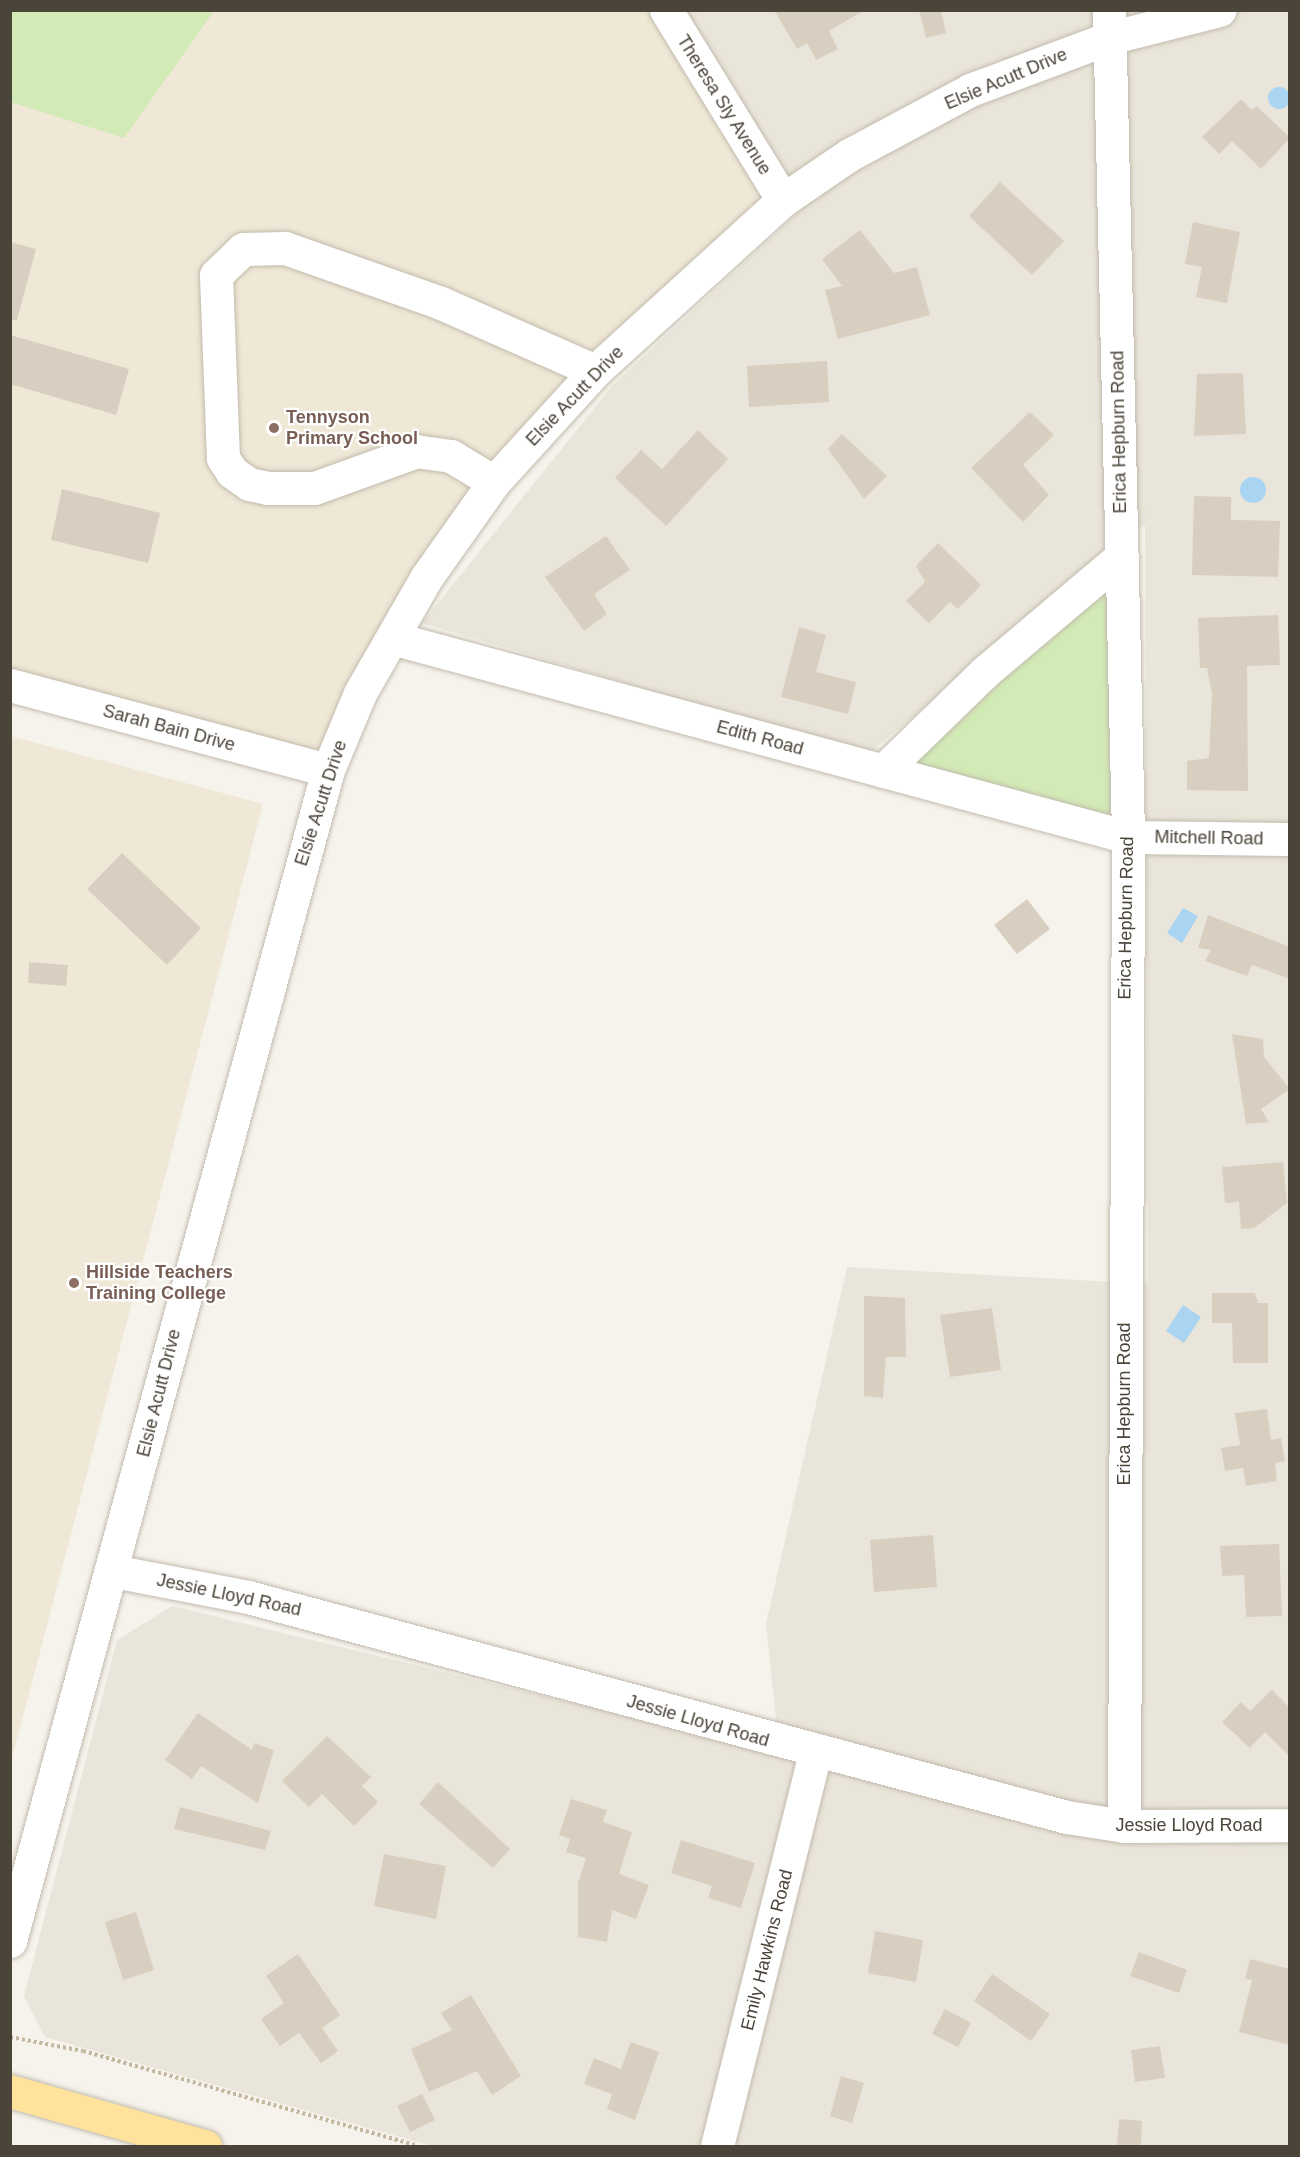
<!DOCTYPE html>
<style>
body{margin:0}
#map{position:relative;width:1300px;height:2157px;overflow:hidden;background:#f6f3ec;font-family:Arial,sans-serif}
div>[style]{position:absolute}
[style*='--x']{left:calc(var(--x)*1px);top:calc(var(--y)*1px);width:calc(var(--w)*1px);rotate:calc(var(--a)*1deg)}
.residential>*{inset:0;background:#eae5da}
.education>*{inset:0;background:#efe8d6}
.green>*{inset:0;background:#d2eab5}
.water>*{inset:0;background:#a9d4f2}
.round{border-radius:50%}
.building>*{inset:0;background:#d8cfc1}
.path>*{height:4px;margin-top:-2px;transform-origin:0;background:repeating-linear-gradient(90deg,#c4b79f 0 3px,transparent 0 6px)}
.roads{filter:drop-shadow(0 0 2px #c2bbae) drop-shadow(0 0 2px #c2bbae)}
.minor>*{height:33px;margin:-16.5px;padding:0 16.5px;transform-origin:16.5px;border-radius:16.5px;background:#fff}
.major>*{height:33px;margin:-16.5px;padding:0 16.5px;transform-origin:16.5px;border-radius:16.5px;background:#ffe39c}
.dots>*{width:16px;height:16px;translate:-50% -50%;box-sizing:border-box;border:3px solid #fff;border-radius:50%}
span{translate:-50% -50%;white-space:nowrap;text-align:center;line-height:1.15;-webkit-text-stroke:4.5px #fff;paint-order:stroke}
.street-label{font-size:18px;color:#4b4439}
.education-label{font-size:18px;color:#785e54;font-weight:700}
.left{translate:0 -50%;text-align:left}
.frame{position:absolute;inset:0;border:12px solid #4b4439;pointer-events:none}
</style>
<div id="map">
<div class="residential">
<div style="clip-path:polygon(686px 11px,1289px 11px,1289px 2146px,432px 2146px,45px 2037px,24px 1996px,117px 1640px,172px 1606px,770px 1751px,776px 1720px,766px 1624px,847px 1267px,1148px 1284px,1145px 525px,867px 755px,422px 623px,612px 386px,806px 205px)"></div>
</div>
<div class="education">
<div style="clip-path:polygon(10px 11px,659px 11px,772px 199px,487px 483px,326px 764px,11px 680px)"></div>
<div style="clip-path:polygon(11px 736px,263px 804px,11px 1762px)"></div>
</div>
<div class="green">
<div style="clip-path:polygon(10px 11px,11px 10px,214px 11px,124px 138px,11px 102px)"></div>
<div style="clip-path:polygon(1113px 575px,1121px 827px,897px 767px)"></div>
</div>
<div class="water">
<div class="round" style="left:1268px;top:87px;width:22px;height:22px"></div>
<div class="round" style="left:1240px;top:477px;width:26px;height:26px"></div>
<div style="clip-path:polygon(1183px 908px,1198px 916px,1182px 943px,1167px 933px)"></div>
<div style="clip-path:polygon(1183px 1305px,1201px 1317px,1184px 1343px,1166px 1331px)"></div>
</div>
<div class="building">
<div style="clip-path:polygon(774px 10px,865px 10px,829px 31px,838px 49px,816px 60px,807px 43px,797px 49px)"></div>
<div style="clip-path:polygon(919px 10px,941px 10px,946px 33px,926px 38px)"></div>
<div style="clip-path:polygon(1241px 99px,1252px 110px,1257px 106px,1290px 138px,1261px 169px,1232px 141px,1219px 154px,1202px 137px)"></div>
<div style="clip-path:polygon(1000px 182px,1064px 241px,1032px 275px,969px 216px)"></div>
<div style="clip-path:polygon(1193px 222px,1240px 232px,1227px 303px,1196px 297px,1202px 267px,1185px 264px)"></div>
<div style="clip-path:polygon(860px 230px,894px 273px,917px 267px,930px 315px,838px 339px,825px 290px,842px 286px,822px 259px)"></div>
<div style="clip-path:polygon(10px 242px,36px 249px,17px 320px,10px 320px)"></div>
<div style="clip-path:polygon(10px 335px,129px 369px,116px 415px,10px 384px)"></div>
<div style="clip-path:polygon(827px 361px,829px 402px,749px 407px,747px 366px)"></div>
<div style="clip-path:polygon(1243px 373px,1246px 434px,1194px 436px,1197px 374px)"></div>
<div style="clip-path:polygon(1030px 412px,1054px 435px,1023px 465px,1049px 495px,1023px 522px,971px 468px)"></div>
<div style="clip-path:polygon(698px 430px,728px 459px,666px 526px,615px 478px,641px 450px,662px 469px)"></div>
<div style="clip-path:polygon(842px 434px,887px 476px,864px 499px,828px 449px)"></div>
<div style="clip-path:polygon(62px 489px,160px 513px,148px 563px,51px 540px)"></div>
<div style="clip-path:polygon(1194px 496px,1231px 497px,1231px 520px,1280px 521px,1278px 577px,1192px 575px)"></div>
<div style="clip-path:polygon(606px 536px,630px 570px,594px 594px,607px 614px,584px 631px,545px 577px)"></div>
<div style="clip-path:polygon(938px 543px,981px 585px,958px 609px,950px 602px,929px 623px,906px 601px,925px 582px,916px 566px)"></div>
<div style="clip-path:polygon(1278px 615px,1280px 665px,1247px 666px,1248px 791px,1187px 790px,1187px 761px,1209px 758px,1212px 695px,1207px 668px,1200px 668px,1198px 618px)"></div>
<div style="clip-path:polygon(799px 627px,826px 635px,816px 672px,856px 682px,848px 714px,781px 697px)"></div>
<div style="clip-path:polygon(122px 853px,201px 928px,167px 965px,87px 889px)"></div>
<div style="clip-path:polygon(1027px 899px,1050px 929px,1017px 954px,994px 925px)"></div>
<div style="clip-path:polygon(1208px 915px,1290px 947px,1290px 979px,1252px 965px,1247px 976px,1205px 961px,1211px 950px,1198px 948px)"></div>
<div style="clip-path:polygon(29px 962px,68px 965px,66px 986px,28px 983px)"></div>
<div style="clip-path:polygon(1232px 1034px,1263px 1039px,1264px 1057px,1290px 1089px,1261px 1109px,1269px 1122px,1246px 1124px)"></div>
<div style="clip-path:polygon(1283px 1162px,1287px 1203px,1254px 1228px,1241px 1229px,1239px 1202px,1225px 1203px,1222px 1167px)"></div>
<div style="clip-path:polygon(1212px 1293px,1255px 1293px,1258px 1303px,1268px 1303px,1268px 1363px,1233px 1363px,1232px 1323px,1212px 1323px)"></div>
<div style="clip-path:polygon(864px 1296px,905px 1298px,906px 1357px,886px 1357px,883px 1398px,864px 1396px)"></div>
<div style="clip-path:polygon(992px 1308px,1001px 1370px,950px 1377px,940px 1315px)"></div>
<div style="clip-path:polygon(1267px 1409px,1271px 1440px,1281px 1438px,1285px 1461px,1275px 1463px,1277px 1481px,1246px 1486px,1243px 1468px,1225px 1471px,1221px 1448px,1240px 1445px,1235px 1413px)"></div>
<div style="clip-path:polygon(933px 1535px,937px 1587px,874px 1592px,870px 1540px)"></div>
<div style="clip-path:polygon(1279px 1544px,1282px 1616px,1246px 1617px,1244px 1575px,1222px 1576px,1220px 1546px)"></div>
<div style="clip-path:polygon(1272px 1690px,1290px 1708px,1290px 1757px,1265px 1732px,1250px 1748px,1222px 1722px,1241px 1702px,1250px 1711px)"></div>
<div style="clip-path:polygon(198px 1713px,252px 1750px,254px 1743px,274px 1750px,258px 1803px,201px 1766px,192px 1779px,165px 1760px)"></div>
<div style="clip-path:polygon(327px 1736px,371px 1777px,362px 1786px,378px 1802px,354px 1826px,322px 1794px,309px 1807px,282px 1781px)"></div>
<div style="clip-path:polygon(438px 1782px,510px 1849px,493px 1868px,419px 1804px)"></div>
<div style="clip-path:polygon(571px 1799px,607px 1810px,603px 1822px,632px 1832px,619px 1874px,649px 1885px,636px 1919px,612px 1910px,607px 1942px,578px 1937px,578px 1883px,586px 1858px,566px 1852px,570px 1839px,559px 1835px)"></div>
<div style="clip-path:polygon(180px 1807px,271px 1831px,265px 1850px,174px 1829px)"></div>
<div style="clip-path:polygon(681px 1840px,755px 1863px,741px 1908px,708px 1898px,712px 1886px,671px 1873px)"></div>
<div style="clip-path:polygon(384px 1854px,446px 1866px,436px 1919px,374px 1906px)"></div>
<div style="clip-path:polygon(136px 1912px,154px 1970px,123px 1980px,105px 1922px)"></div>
<div style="clip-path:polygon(875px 1931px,923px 1940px,916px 1982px,868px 1973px)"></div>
<div style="clip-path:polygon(1139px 1952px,1187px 1970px,1179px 1993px,1130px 1976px)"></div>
<div style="clip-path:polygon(298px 1954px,340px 2015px,322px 2028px,338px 2051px,321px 2063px,299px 2033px,280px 2046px,261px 2019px,284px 2003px,266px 1976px)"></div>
<div style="clip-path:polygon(1250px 1959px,1290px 1969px,1290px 2045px,1239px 2032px,1252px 1980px,1245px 1979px)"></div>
<div style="clip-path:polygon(992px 1974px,1050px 2014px,1031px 2041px,974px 2001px)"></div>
<div style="clip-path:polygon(471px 1995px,521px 2076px,492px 2095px,477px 2071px,429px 2092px,411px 2049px,452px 2030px,441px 2013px)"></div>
<div style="clip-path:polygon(945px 2009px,971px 2023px,958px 2047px,932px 2034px)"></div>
<div style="clip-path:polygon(631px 2042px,659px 2052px,635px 2120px,607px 2109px,612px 2094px,584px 2084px,594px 2058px,621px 2069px)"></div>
<div style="clip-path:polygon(1160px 2046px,1165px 2078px,1135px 2082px,1131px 2050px)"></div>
<div style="clip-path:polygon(841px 2076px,864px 2083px,852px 2123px,830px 2116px)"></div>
<div style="clip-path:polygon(422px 2094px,435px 2120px,410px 2132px,397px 2106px)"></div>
<div style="clip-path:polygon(1119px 2119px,1142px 2121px,1141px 2146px,1117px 2146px)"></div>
</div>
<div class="path">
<div style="--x:10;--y:2037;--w:74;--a:10.9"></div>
<div style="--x:83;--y:2051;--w:348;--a:15.8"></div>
</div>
<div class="roads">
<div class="minor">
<div style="--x:666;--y:10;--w:223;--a:58.4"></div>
<div style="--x:1109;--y:10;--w:827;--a:88.68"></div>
<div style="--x:1128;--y:837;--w:989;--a:90.23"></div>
<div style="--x:494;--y:482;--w:50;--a:-148.8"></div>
<div style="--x:451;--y:456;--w:34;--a:-172"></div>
<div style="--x:417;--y:451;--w:109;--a:160.2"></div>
<div style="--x:314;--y:488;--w:46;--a:180"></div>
<div style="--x:268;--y:488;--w:19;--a:-168"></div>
<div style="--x:249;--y:484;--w:21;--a:-145"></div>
<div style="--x:232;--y:472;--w:17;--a:-123"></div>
<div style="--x:223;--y:458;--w:183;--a:-92.2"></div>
<div style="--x:216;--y:275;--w:37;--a:-44"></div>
<div style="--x:243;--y:249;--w:42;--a:-1.4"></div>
<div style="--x:285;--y:248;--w:165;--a:19.4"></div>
<div style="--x:441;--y:303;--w:168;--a:23.8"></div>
<div style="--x:392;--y:638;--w:762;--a:15.13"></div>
<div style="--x:1128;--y:837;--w:162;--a:0.7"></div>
<div style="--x:10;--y:685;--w:329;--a:15"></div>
<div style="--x:883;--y:771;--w:144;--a:-44.2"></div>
<div style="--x:986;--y:671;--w:177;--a:-40.2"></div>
<div style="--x:113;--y:1571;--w:137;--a:10.9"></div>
<div style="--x:248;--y:1597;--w:848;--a:15.04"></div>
<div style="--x:1067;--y:1817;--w:58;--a:9"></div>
<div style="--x:1124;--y:1826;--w:166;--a:-0.3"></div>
<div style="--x:10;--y:1941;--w:1213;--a:-74.81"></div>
<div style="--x:328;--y:770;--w:83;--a:-67.4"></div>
<div style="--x:360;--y:693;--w:133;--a:-60.1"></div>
<div style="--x:426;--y:578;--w:118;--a:-54.7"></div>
<div style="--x:494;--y:482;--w:150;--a:-47.7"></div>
<div style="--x:595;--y:371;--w:254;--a:-42.3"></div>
<div style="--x:783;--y:200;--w:80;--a:-34.3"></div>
<div style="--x:849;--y:155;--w:137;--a:-28.2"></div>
<div style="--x:970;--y:90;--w:148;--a:-20.5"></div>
<div style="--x:1109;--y:38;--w:114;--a:-14.2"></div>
<div style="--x:717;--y:2146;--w:405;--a:-76"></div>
</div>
<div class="major">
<div style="--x:10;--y:2091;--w:203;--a:15.8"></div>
</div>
</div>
<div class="dots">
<div style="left:274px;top:428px;background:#8d6e63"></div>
<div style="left:74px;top:1283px;background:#8d6e63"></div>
</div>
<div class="street-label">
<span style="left:1006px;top:79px;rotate:-23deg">Elsie Acutt Drive</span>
<span style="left:724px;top:105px;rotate:58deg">Theresa Sly Avenue</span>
<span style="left:575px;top:396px;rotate:-46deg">Elsie Acutt Drive</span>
<span style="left:1119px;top:432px;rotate:-91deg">Erica Hepburn Road</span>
<span style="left:169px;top:728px;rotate:15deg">Sarah Bain Drive</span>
<span style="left:760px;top:738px;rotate:15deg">Edith Road</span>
<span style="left:321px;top:803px;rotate:-72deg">Elsie Acutt Drive</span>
<span style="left:1209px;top:838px;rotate:1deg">Mitchell Road</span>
<span style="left:1126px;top:918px;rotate:-89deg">Erica Hepburn Road</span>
<span style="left:159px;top:1393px;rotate:-76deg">Elsie Acutt Drive</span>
<span style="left:1124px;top:1404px;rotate:-90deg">Erica Hepburn Road</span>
<span style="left:229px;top:1595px;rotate:12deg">Jessie Lloyd Road</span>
<span style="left:698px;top:1721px;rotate:16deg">Jessie Lloyd Road</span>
<span style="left:1189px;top:1825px">Jessie Lloyd Road</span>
<span style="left:767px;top:1950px;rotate:-76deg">Emily Hawkins Road</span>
</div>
<div class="education-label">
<span class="left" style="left:286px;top:428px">Tennyson<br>Primary School</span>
<span class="left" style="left:86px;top:1283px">Hillside Teachers<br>Training College</span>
</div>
<div class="frame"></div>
</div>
